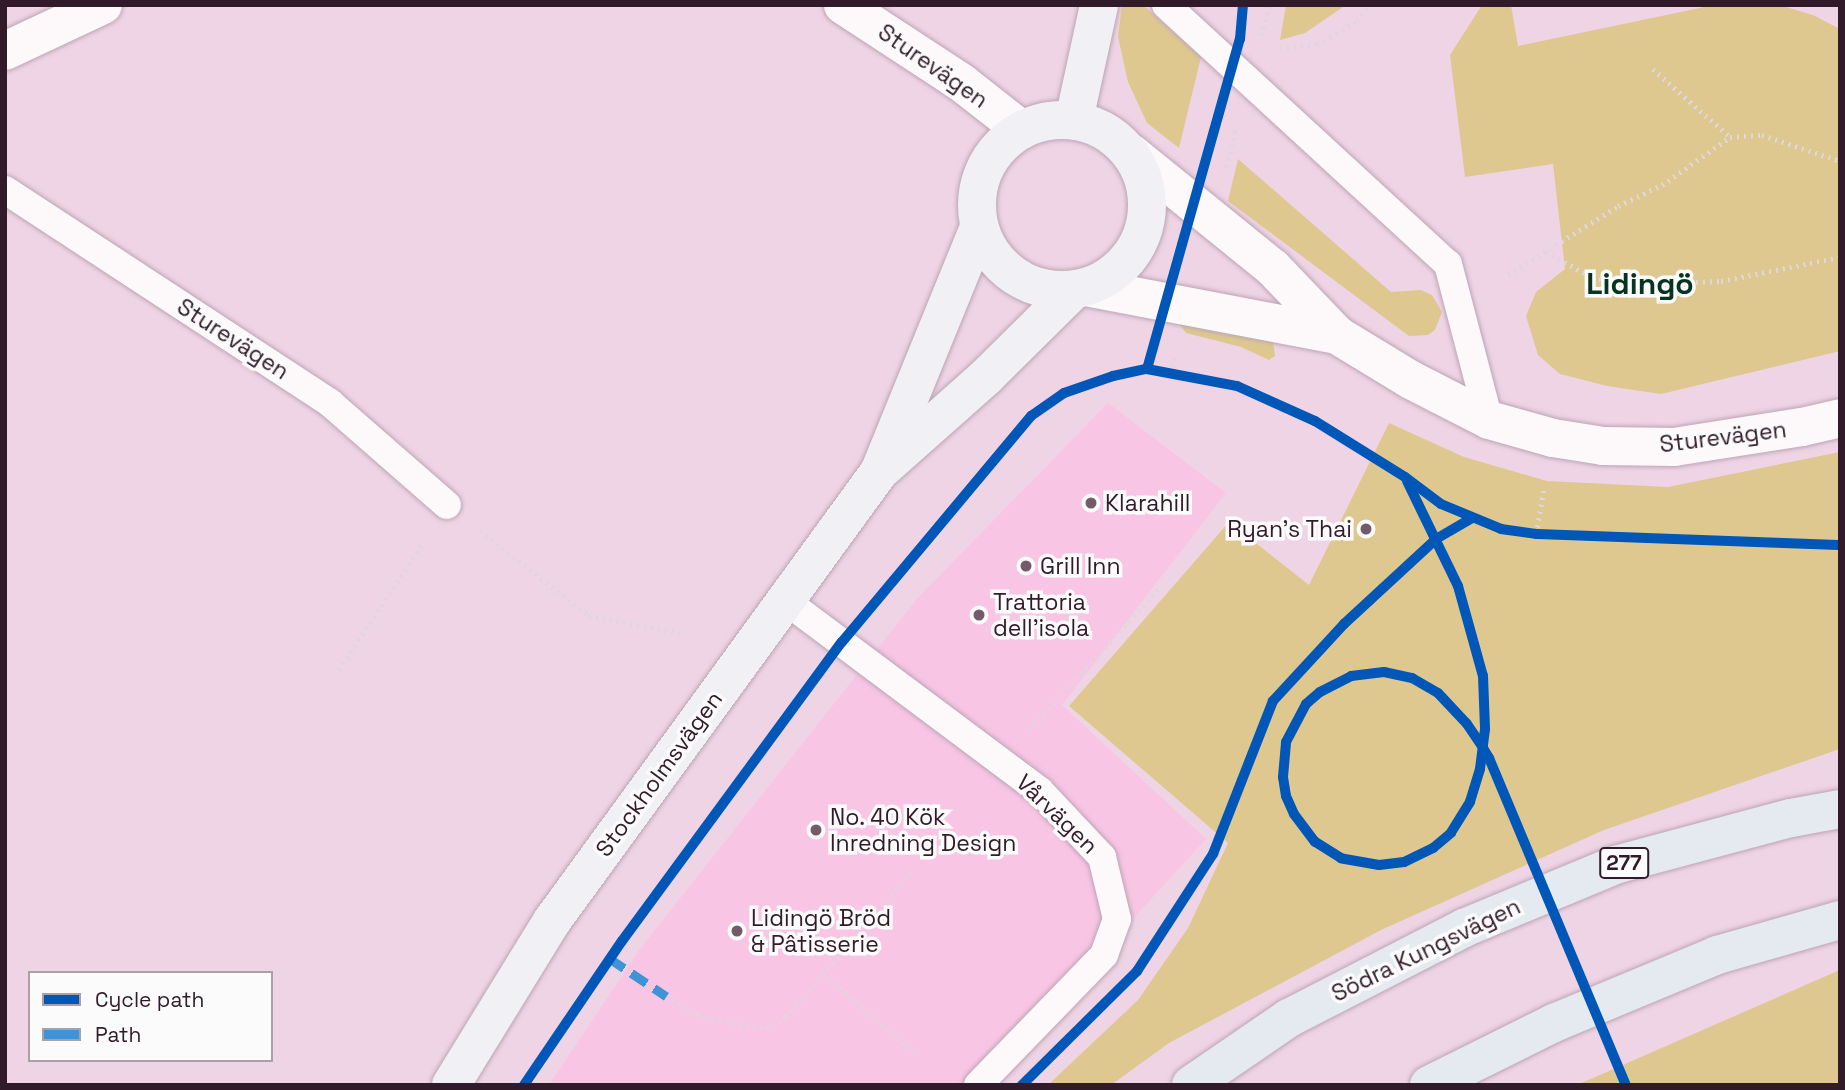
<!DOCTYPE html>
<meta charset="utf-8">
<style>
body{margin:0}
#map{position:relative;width:1845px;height:1090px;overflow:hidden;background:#efd4e5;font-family:"Space Grotesk",sans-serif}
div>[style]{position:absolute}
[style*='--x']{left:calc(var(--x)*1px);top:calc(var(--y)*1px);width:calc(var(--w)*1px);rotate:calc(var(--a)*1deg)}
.built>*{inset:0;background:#f8c5e5}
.green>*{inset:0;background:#dec890}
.path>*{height:4.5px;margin-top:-2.25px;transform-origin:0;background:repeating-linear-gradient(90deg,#dfd7dc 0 2px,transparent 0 7px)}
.roads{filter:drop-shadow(0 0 2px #bca5b4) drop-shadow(0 0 2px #bca5b4)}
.lane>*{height:28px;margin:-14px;padding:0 14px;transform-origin:14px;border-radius:14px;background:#fdf9fb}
.street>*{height:38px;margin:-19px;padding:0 19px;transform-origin:19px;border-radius:19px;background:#fdf9fb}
.secondary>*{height:38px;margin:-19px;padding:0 19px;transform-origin:19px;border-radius:19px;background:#f1f1f5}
.secondary>.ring{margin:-19px;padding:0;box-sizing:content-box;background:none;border:38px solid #f1f1f5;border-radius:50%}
.primary>*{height:38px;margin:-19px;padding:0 19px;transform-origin:19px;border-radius:19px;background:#e4eaef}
.quiet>*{height:9px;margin-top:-4.5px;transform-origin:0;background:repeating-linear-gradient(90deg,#3d94d6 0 18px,transparent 0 27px)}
.cycleway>*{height:10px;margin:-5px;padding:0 5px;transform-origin:5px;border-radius:5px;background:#0057b8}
.dots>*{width:19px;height:19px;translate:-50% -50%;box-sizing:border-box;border:4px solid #fbfbfb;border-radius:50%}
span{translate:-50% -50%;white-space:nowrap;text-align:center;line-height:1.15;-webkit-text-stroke:7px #fbfbfb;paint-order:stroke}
.shield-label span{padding:2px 5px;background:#fbfbfb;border:2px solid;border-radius:5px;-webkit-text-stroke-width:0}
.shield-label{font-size:21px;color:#311a29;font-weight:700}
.street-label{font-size:23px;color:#311a29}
.poi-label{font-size:23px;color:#311a29}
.left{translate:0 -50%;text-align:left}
.right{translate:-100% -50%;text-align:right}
.district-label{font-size:30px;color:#053421;font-weight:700}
.frame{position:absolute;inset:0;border:7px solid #311a29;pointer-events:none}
.legend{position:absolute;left:28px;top:971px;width:245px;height:91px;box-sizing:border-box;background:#fbfbfb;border:2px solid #aaa1a7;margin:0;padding:9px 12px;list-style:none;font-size:21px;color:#311a29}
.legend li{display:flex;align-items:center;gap:14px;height:35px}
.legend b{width:35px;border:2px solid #aaa1a7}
</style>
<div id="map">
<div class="built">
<div style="clip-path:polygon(1108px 403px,1226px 493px,1062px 705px,1206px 839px,981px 1085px,549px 1085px,640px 949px,916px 600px)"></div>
</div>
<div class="green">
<div style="clip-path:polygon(1122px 5px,1143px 5px,1201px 57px,1179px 148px,1147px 123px,1128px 82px,1118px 37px)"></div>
<div style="clip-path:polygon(1286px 5px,1346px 5px,1305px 33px,1280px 40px)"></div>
<div style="clip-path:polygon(1482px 5px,1511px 5px,1518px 46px,1714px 5px,1779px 5px,1813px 15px,1840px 29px,1840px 351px,1661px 394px,1607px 386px,1560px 374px,1538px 355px,1526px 316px,1536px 292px,1565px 269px,1553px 164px,1465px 177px,1450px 55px)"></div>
<div style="clip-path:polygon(1238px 159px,1391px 292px,1421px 290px,1432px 295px,1442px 312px,1435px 330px,1428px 335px,1409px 336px,1228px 201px)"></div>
<div style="clip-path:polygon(1171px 313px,1273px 340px,1275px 356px,1269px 360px,1241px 347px,1186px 333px)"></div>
<div style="clip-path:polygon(1389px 423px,1464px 457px,1547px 481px,1668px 487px,1840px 452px,1840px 749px,1604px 830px,1381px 930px,1169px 1043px,1111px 1085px,1048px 1085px,1138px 1000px,1188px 928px,1228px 843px,1069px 706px,1229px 522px,1309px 585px)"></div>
<div style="clip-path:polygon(1840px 970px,1840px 1085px,1577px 1085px,1826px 976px)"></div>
</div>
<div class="path">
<div style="--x:1261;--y:35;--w:31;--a:-75"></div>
<div style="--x:1280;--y:48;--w:36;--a:-6"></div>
<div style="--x:1316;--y:44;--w:15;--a:-23"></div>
<div style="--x:1330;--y:38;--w:32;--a:-32"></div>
<div style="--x:1357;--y:21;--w:21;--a:-51"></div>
<div style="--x:1653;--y:69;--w:103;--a:41.4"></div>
<div style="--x:1226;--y:167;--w:40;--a:-75.6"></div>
<div style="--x:1546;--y:252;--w:46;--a:28.8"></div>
<div style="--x:1586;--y:274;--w:18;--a:19"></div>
<div style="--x:1603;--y:280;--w:37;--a:6"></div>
<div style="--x:1640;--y:284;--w:81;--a:-2.1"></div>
<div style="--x:1721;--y:281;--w:121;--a:-11.4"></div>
<div style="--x:1508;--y:275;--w:130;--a:-32.1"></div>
<div style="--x:1618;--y:206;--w:49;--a:-25.5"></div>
<div style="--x:1662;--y:185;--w:83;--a:-35.2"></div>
<div style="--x:1730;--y:137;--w:32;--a:-4"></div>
<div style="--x:1762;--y:135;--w:82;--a:18.4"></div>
<div style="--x:1171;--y:374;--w:21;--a:-76"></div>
<div style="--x:480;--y:531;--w:138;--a:37.9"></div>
<div style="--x:589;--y:616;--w:94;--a:10.5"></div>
<div style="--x:1536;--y:534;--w:48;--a:-80.3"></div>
<div style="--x:339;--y:670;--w:153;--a:-56.7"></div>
<div style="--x:1029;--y:730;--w:194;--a:-47.5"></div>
<div style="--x:824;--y:974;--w:121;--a:41"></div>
<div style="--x:666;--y:996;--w:38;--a:32"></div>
<div style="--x:698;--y:1016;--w:69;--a:10.8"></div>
<div style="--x:766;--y:1029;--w:23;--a:-31"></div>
<div style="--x:786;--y:1017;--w:194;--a:-49.2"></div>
</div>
<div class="roads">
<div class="lane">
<div style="--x:1166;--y:5;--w:383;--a:42.6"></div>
<div style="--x:1448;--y:264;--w:161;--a:75.3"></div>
<div style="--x:5;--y:190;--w:389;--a:33.2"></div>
<div style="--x:330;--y:403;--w:155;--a:41.1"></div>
<div style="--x:786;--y:601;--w:317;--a:36.8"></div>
<div style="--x:1040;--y:791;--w:91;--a:46.8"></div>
<div style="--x:1102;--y:857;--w:64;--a:76.4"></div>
<div style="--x:1117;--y:919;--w:38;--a:110"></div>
<div style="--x:1104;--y:955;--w:181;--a:134.1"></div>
</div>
<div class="street">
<div style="--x:843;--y:5;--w:142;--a:33.2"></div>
<div style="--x:962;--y:83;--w:76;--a:38.1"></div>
<div style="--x:5;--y:51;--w:108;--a:-25.1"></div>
<div style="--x:1131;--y:153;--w:183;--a:39"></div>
<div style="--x:1273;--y:268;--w:93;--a:46.3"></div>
<div style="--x:1337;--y:335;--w:87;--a:31.3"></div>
<div style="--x:1411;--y:380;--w:88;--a:27.1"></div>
<div style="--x:1489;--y:420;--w:66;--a:15.7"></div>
<div style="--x:1553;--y:438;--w:51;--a:9.1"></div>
<div style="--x:1603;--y:446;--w:71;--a:0.8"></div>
<div style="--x:1674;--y:447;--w:130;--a:-8.9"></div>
<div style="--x:1802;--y:427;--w:39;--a:-13"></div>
<div style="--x:1086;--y:287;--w:256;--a:10.8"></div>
</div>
<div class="secondary">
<div class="ring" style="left:977px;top:120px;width:132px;height:132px"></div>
<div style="--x:1074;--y:120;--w:118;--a:-77.7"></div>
<div style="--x:882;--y:465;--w:257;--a:-67.8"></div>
<div style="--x:451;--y:1085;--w:193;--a:-58.4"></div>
<div style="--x:552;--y:921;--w:555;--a:-53.93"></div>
<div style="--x:879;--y:472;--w:144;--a:-41.6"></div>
<div style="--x:987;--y:376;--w:122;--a:-44.7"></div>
</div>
<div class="primary">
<div style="--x:1191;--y:1085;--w:119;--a:-34.4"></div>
<div style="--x:1289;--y:1018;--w:197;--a:-27.2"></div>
<div style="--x:1464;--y:928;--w:164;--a:-22.6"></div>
<div style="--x:1615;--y:865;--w:182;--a:-15"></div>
<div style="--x:1791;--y:818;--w:50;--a:-10.4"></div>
<div style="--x:1429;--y:1085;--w:140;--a:-26.4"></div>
<div style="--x:1554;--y:1023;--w:177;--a:-22.6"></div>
<div style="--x:1717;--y:955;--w:128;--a:-15.9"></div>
</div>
</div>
<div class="quiet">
<div style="--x:609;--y:958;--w:69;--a:33.7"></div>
</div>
<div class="cycleway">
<div style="--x:1147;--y:369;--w:343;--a:-74.3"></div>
<div style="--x:1240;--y:39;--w:34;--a:-85"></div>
<div style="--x:1407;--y:481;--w:117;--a:64.1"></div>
<div style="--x:1458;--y:586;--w:93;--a:74.5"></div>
<div style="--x:1483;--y:676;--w:53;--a:87.8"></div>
<div style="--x:1485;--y:729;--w:40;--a:97.1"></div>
<div style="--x:1480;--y:769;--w:34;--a:107"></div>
<div style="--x:1470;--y:802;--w:36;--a:122"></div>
<div style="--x:1451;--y:833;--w:23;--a:140"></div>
<div style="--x:1433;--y:848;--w:32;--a:154"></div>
<div style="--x:1404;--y:862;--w:25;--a:173"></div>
<div style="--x:1379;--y:865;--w:39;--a:-170"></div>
<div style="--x:1341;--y:858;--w:31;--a:-148"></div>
<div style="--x:1315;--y:842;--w:35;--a:-127"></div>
<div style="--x:1294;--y:814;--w:20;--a:-114"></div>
<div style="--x:1286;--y:796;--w:19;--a:-99"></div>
<div style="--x:1283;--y:777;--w:35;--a:-85"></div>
<div style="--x:1286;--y:742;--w:43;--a:-62.2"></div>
<div style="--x:1306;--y:704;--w:18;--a:-41"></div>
<div style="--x:1320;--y:692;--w:35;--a:-27"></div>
<div style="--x:1351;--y:676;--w:33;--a:-7"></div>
<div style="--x:1384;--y:672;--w:29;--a:12"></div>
<div style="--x:1412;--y:678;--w:30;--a:30"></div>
<div style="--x:1438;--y:693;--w:42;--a:46.9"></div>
<div style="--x:1467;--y:724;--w:29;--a:56"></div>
<div style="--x:1483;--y:748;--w:12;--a:59"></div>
<div style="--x:1489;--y:758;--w:355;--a:67.3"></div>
<div style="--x:524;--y:1085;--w:174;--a:-55.8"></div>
<div style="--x:622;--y:941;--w:371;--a:-53.7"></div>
<div style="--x:842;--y:642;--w:295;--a:-50.1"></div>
<div style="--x:1031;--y:416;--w:40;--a:-34.9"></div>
<div style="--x:1064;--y:393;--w:52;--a:-19.1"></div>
<div style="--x:1113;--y:376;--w:35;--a:-12"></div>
<div style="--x:1147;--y:369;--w:92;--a:10.7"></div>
<div style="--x:1237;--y:386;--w:85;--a:24.2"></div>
<div style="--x:1315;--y:421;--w:106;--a:31.9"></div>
<div style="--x:1405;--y:477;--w:45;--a:36.9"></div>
<div style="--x:1441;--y:504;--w:65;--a:22.6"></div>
<div style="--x:1501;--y:529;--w:35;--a:8"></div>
<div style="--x:1536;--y:534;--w:304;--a:2.1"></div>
<div style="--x:1022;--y:1085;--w:162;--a:-44.7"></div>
<div style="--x:1137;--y:971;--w:140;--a:-57"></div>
<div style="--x:1213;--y:854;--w:164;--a:-68.6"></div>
<div style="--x:1273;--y:701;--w:105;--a:-47.3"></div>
<div style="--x:1344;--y:624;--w:125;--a:-42.7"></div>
<div style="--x:1436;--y:539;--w:42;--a:-30.3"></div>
</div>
<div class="dots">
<div style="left:1091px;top:503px;background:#745b6b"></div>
<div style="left:1366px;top:529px;background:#745b6b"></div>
<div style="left:1026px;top:566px;background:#745b6b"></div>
<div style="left:979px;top:615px;background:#745b6b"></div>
<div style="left:816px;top:830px;background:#745b6b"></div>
<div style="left:737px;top:931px;background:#745b6b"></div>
</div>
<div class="shield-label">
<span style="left:1624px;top:863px">277</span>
</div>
<div class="street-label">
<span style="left:933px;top:66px;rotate:35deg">Sturevägen</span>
<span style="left:233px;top:339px;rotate:33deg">Sturevägen</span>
<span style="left:1723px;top:437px;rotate:-7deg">Sturevägen</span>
<span style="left:659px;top:774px;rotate:-54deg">Stockholmsvägen</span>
<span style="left:1057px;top:814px;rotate:44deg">Vårvägen</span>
<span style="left:1426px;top:950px;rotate:-26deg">Södra Kungsvägen</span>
</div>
<div class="poi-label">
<span class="left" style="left:1105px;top:503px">Klarahill</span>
<span class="right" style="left:1352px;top:529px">Ryan's Thai</span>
<span class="left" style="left:1040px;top:566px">Grill Inn</span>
<span class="left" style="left:993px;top:615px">Trattoria<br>dell'isola</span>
<span class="left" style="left:830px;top:830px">No. 40 Kök<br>Inredning Design</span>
<span class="left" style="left:751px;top:931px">Lidingö Bröd<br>&amp; Pâtisserie</span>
</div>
<div class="district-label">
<span style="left:1640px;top:284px">Lidingö</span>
</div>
<div class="frame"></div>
<ul class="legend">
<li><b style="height:9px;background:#0057b8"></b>Cycle path</li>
<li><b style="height:9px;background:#3d94d6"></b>Path</li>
</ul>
</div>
